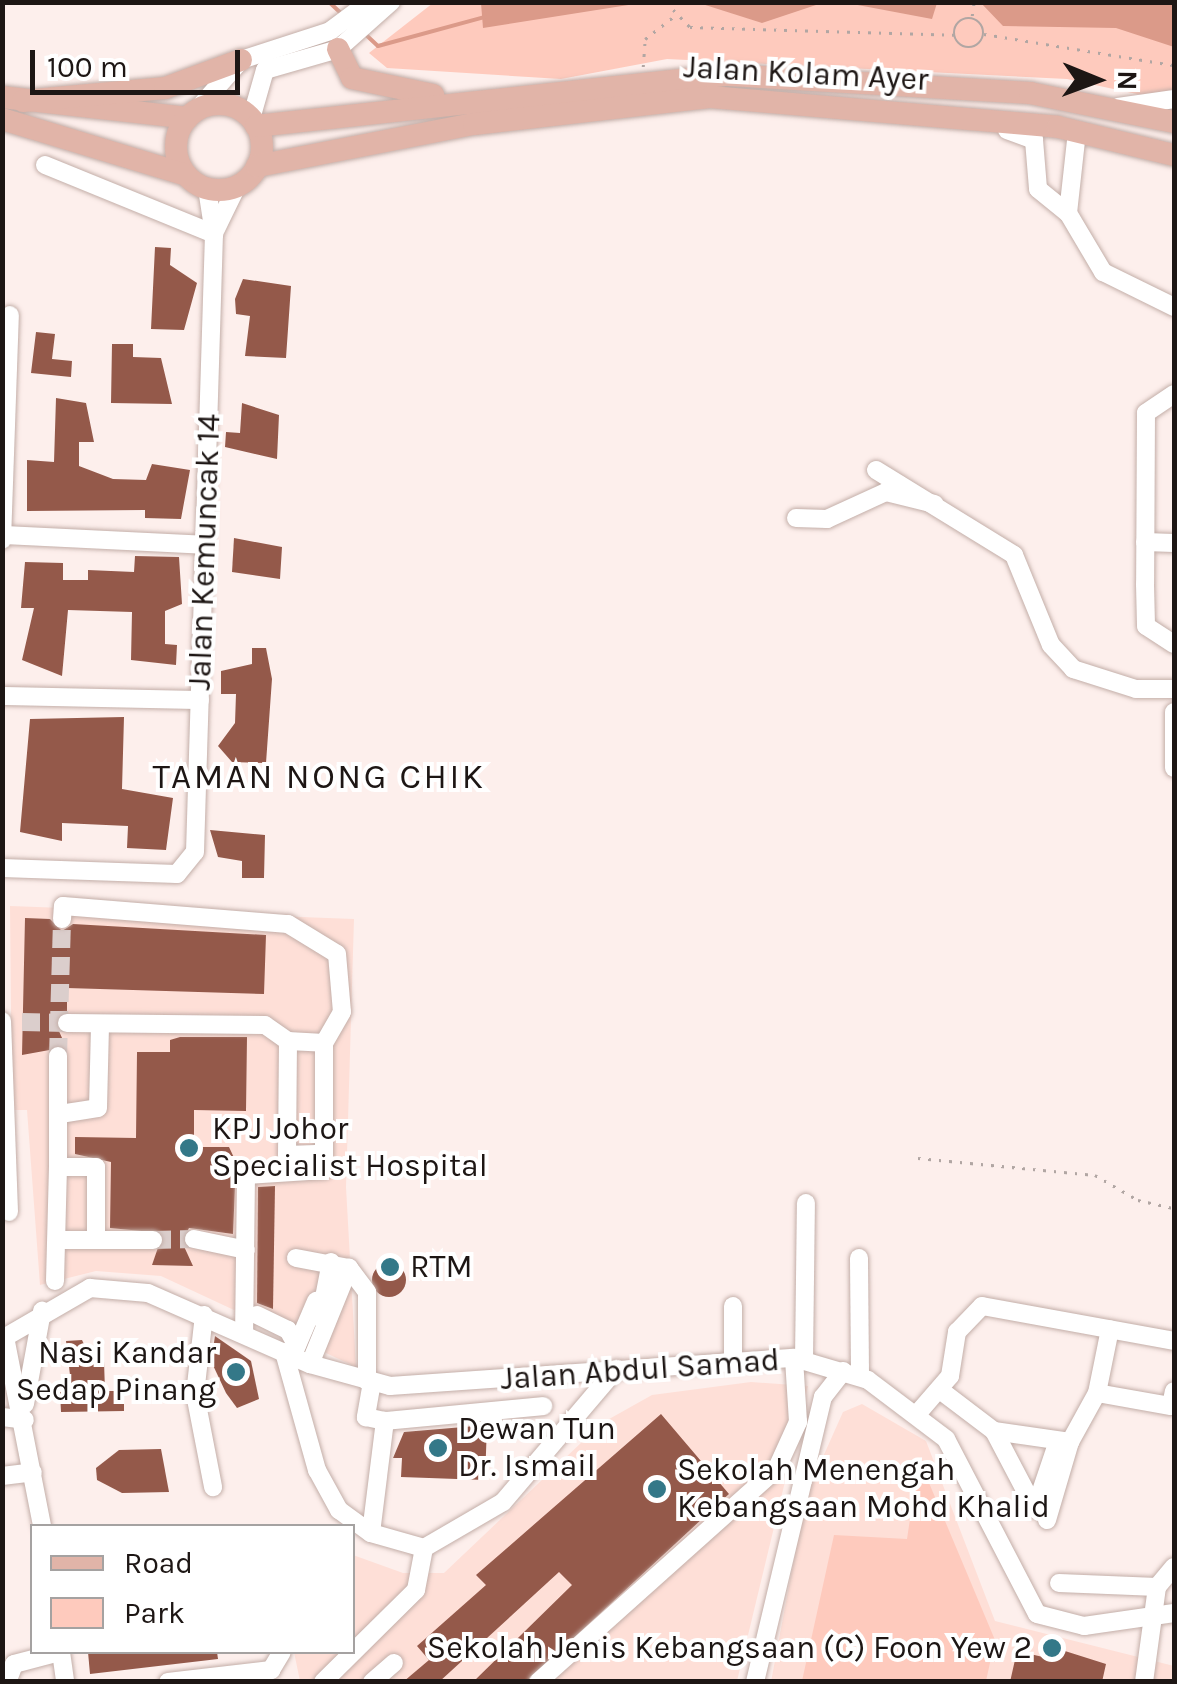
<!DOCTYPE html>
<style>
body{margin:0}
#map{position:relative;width:1177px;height:1684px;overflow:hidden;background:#fdefec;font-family:Karla,sans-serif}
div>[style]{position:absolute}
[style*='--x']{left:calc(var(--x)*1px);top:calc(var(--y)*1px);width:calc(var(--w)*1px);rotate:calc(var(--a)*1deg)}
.built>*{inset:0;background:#fedfd7}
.green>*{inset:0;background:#fecabd}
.water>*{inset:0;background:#db9a89}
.stream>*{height:4px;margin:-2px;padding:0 2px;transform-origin:2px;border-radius:2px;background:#db9a89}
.building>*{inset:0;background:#94594a}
.round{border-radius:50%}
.minor-tunnel>*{height:18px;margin-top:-9px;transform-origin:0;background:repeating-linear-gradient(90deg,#dbcecc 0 18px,transparent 0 27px)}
.path>*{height:2.5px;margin-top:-1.25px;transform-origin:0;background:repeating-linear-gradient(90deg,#b1a6a3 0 2.5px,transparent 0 10.5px)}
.path>.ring{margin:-1.25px;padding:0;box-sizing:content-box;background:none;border:2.5px solid #b1a6a3;border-radius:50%}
.roads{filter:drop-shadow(0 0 2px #c3aea8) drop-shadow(0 0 2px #c3aea8)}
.minor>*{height:18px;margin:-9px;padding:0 9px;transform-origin:9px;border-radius:9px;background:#fff}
.major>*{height:22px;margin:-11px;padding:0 11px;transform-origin:11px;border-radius:11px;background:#e1b4a8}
.major>.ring{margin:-11px;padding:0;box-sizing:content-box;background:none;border:22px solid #e1b4a8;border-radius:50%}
.dots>*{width:28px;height:28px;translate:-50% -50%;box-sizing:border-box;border:5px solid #fff;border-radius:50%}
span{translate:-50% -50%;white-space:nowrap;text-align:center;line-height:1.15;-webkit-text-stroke:8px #fff;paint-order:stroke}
.street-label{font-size:32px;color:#1d1614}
.poi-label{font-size:32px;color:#1d1614}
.left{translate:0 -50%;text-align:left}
.right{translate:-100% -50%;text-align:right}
.neighbourhood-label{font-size:35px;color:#1d1614;letter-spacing:2.5px}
.frame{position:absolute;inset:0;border:5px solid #1d1614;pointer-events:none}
.legend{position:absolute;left:30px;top:1524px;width:325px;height:130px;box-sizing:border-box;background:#fff;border:2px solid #a5a2a1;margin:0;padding:12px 18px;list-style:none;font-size:30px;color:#1d1614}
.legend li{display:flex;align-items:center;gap:20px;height:50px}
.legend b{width:50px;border:2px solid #a5a2a1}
.north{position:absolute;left:1047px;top:30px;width:100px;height:100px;-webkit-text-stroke:8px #fff;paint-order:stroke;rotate:91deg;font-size:28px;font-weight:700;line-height:40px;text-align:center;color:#1d1614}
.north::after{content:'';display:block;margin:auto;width:35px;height:45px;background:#1d1614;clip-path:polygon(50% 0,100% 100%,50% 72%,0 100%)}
.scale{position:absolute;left:30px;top:50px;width:210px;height:45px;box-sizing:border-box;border:5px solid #1d1614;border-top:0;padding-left:12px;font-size:30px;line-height:35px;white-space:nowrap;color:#1d1614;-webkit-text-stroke:8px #fff;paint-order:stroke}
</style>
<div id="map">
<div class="built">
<div style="clip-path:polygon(10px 906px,354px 919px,346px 1187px,356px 1367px,161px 1276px,96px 1271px,40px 1285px,27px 1110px,12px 1110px)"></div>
<div style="clip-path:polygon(751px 1382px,808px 1386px,737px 1681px,300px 1681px,294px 1652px,352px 1652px,353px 1555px,403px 1573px,444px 1573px,602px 1423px,652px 1395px)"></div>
<div style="clip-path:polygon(862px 1404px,926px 1441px,995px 1621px,1174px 1666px,1174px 1682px,771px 1682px,806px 1495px,843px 1412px)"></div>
</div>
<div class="green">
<div style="clip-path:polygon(433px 3px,1174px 3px,1174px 102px,1067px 79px,667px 59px,561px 79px,387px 68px,369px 53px)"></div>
<div style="clip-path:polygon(919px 1459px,995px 1640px,986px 1681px,802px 1681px,834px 1535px,907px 1539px)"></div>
</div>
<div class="water">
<div style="clip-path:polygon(481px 3px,481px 2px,641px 3px,483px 28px)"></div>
<div style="clip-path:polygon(699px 3px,822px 3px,762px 23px)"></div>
<div style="clip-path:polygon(847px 3px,937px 3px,932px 19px)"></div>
<div style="clip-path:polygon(981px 3px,1174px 3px,1174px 47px,1116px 28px,1003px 26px)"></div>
</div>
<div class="stream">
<div style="--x:329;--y:2;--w:18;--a:43"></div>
<div style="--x:364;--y:33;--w:19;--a:43"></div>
<div style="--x:378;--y:46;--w:111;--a:-15.2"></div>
</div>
<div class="building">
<div style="clip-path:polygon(155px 247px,171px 248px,170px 265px,197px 283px,184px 330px,151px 329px)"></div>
<div style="clip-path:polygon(243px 279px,291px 286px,286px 358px,245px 356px,250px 316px,236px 314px,235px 299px)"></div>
<div style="clip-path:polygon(36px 332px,55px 334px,52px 359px,72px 361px,71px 377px,31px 373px)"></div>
<div style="clip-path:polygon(112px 344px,133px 344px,133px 357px,161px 358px,172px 404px,111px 403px)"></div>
<div style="clip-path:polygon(56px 398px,86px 403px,94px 442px,79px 442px,79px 466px,113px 479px,146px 480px,152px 464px,190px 470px,181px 519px,145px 518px,145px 510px,27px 511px,27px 460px,54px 462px)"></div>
<div style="clip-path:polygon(242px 403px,279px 415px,277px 459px,225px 447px,226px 432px,240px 433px)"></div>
<div style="clip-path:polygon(234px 538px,282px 547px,280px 579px,232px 572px)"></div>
<div style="clip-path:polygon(135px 556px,179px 557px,182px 604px,165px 611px,165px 644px,177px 645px,176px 665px,131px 660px,132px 612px,68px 610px,62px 676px,22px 660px,34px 608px,21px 608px,25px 562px,63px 563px,63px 580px,88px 580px,88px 570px,134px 572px)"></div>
<div style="clip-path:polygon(252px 648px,266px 648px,272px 679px,266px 763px,232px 762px,218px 746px,235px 723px,236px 694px,221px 694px,221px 671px,252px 664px)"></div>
<div style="clip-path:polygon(124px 717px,122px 789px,173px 798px,166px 850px,127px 848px,128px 826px,62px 823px,62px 841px,20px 832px,30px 719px)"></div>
<div style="clip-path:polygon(210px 830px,265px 835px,264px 878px,242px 878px,242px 861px,218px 857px)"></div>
<div style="clip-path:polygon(25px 918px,50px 919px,62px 931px,73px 924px,266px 935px,264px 994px,67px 988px,67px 1011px,55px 1022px,66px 1047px,22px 1055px)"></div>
<div style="clip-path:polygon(180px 1037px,247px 1037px,246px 1111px,194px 1110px,194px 1147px,229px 1147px,236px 1162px,233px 1234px,189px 1228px,182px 1242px,193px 1266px,152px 1265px,163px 1233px,110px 1228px,111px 1162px,75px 1154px,75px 1137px,136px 1138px,137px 1052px,170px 1052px,170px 1040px)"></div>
<div style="clip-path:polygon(275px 1186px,273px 1309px,257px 1303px,258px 1187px)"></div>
<div class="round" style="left:372px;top:1263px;width:34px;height:34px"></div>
<div style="clip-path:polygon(215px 1336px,251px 1361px,259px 1399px,237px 1408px,226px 1393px,211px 1361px)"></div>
<div style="clip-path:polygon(82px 1340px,92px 1361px,104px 1361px,105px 1391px,124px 1391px,124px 1411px,61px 1412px,60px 1392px,72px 1392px,66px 1341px)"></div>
<div style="clip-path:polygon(661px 1414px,729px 1494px,526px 1682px,473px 1682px,572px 1585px,559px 1572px,439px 1682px,403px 1682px,429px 1660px,417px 1646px,486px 1585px,476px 1575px)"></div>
<div style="clip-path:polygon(487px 1425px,485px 1480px,401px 1477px,402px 1458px,393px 1458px,404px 1432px)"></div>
<div style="clip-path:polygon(161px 1449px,169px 1492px,122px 1493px,97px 1480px,96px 1468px,119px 1450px)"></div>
<div style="clip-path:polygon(1046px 1645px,1106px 1664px,1102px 1682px,1010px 1682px,1017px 1651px,1043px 1657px)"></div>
<div style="clip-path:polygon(88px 1652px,217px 1652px,218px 1659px,90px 1674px)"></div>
</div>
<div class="minor-tunnel">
<div style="--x:22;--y:1022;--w:45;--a:1.3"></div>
<div style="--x:58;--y:1056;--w:137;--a:-88.3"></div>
<div style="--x:153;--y:1240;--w:41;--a:-1.4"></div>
</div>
<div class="path">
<div style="--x:666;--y:2;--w:35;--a:46"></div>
<div style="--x:690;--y:27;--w:264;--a:1.7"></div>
<div style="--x:972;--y:16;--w:14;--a:-82"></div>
<div class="ring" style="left:954px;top:18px;width:27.5px;height:27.5px"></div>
<div style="--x:984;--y:34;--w:193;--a:9.3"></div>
<div style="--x:643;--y:67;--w:28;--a:-86"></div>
<div style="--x:645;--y:39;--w:36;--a:-38"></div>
<div style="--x:918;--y:1158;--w:178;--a:5.5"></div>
<div style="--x:1095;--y:1175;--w:50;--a:30.2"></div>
<div style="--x:1138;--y:1200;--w:37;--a:13"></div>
</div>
<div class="roads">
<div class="minor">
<div style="--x:1118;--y:107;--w:57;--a:-8.1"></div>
<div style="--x:196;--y:111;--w:68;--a:-48.6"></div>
<div style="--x:241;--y:60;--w:94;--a:-18"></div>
<div style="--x:330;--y:31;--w:49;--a:-36.6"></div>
<div style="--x:251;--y:119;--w:51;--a:-74.1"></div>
<div style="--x:265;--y:70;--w:76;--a:-16"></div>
<div style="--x:338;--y:49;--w:71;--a:-41.6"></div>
<div style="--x:1007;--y:130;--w:29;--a:20"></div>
<div style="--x:1034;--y:140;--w:49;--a:85.3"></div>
<div style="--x:1038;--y:189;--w:38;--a:39"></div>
<div style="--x:1068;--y:213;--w:69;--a:59.3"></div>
<div style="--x:1103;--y:272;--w:79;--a:26.2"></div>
<div style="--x:45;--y:165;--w:183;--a:22.2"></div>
<div style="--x:1068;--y:213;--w:82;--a:-83.7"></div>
<div style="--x:216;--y:229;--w:48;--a:-64"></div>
<div style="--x:1174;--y:394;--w:34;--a:146"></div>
<div style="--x:1146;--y:413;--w:171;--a:90.3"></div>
<div style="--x:1145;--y:584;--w:42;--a:88.6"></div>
<div style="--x:1146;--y:626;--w:33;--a:33"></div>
<div style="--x:876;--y:470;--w:162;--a:31.6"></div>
<div style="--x:1014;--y:555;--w:97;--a:67.7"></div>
<div style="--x:1051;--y:645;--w:33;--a:47"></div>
<div style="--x:1073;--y:669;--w:66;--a:17.6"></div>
<div style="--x:1136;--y:689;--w:38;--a:0"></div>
<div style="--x:796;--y:518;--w:31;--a:2"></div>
<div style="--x:827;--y:519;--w:65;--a:-24.6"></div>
<div style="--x:886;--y:492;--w:50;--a:13.8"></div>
<div style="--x:3;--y:535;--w:202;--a:2.8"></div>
<div style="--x:2;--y:540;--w:225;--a:-88"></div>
<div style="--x:1145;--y:542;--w:29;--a:2"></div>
<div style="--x:2;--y:696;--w:198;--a:1.2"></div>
<div style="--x:1174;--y:712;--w:56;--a:90"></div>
<div style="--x:2;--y:868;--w:175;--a:2"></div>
<div style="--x:177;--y:874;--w:28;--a:-51"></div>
<div style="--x:195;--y:852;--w:618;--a:-88.24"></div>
<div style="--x:214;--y:234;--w:47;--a:-98.7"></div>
<div style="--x:62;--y:919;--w:13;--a:-86"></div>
<div style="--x:63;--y:906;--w:226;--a:4.6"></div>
<div style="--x:288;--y:924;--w:57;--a:31.5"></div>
<div style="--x:337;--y:954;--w:58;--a:85.1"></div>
<div style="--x:342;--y:1012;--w:36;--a:120"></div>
<div style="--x:324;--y:1043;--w:127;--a:90"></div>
<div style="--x:324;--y:1170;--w:78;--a:176.3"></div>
<div style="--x:246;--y:1175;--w:158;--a:90.7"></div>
<div style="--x:2;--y:1021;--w:191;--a:87.9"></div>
<div style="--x:67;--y:1023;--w:198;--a:0.6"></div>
<div style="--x:265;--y:1025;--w:28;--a:35"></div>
<div style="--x:288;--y:1041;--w:36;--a:3"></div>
<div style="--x:288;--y:1041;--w:114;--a:90.5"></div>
<div style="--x:287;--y:1155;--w:36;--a:-2"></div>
<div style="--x:60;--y:1114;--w:38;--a:-9"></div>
<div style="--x:98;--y:1108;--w:84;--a:-88.6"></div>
<div style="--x:58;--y:1167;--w:111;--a:-90"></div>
<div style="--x:194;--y:1239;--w:53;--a:11.9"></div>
<div style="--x:60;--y:1240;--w:93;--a:0"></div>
<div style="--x:296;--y:1258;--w:54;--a:10.7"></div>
<div style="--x:349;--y:1268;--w:30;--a:53"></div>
<div style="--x:367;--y:1292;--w:89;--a:90"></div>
<div style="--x:859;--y:1258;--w:119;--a:89.5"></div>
<div style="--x:55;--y:1281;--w:114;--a:-88.5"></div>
<div style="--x:58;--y:1167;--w:38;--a:0"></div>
<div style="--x:96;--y:1167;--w:72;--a:90"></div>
<div style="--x:733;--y:1306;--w:51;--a:90"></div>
<div style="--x:204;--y:1315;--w:80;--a:96.5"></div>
<div style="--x:195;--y:1394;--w:95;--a:79"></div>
<div style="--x:257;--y:1315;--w:34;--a:26"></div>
<div style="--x:288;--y:1330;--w:18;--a:61"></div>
<div style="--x:320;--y:1318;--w:57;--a:-78.9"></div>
<div style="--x:5;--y:1337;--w:193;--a:78.9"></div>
<div style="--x:2;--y:1339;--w:102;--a:-30.1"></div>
<div style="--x:90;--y:1288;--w:58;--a:4.9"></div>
<div style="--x:148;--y:1293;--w:177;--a:23.7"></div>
<div style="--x:310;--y:1364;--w:83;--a:15.4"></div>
<div style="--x:390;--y:1386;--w:405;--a:-4"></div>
<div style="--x:794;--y:1358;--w:77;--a:16.6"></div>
<div style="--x:868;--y:1380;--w:98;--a:37.1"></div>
<div style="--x:946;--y:1439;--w:197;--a:62.5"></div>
<div style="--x:1037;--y:1614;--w:49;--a:14.3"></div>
<div style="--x:1084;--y:1626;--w:91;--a:-8.2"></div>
<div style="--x:284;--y:1352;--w:123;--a:74.4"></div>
<div style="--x:317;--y:1470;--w:46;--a:61.2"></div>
<div style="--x:339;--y:1510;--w:39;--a:36"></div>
<div style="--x:371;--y:1533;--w:55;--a:15.8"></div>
<div style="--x:424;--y:1548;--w:91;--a:-30.2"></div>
<div style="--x:503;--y:1502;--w:175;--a:-49.6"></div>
<div style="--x:293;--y:1355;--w:59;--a:-66.9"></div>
<div style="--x:804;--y:1360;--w:157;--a:-89.3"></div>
<div style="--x:310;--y:1364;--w:104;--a:-67.9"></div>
<div style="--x:372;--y:1382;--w:36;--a:100"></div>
<div style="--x:366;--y:1417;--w:19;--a:12"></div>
<div style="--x:385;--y:1421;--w:159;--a:-5.4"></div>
<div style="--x:940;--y:1390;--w:68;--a:37.2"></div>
<div style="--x:994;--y:1431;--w:77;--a:8.2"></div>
<div style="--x:1070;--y:1442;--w:56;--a:-61.1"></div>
<div style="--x:1097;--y:1393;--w:65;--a:-78.5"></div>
<div style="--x:1097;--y:1393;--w:75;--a:10"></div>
<div style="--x:1171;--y:1406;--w:15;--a:-79"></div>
<div style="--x:25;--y:1404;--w:95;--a:-79.6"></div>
<div style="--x:918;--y:1413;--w:49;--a:-49.1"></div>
<div style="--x:950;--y:1376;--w:45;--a:-81"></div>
<div style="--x:957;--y:1332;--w:36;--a:-46"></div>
<div style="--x:982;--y:1306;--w:195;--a:10.3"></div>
<div style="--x:2;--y:1417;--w:23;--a:7"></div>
<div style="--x:994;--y:1431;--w:88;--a:62.3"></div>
<div style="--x:1035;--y:1509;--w:65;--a:-71.3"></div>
<div style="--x:2;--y:1476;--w:31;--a:-7"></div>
<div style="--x:1047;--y:1520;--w:81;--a:-73.6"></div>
<div style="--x:371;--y:1533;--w:113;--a:-82.9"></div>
<div style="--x:1059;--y:1583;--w:98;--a:2.3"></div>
<div style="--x:61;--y:1652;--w:30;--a:82"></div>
<div style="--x:8;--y:1680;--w:17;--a:-69"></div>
<div style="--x:14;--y:1664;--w:48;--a:-14.6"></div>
<div style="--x:168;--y:1682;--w:104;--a:-6.6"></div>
<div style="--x:271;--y:1670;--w:21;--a:-59"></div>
<div style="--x:323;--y:1682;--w:131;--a:-44.7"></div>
<div style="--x:416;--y:1590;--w:43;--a:-79.2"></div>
<div style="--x:372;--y:1682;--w:29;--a:-41"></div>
<div style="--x:538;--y:1682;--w:321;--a:-41.8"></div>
<div style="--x:777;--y:1468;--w:51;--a:-65.5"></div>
<div style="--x:798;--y:1422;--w:64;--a:-93.6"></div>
<div style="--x:755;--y:1682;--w:293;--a:-76.6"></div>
<div style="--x:823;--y:1397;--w:33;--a:-52"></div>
<div style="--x:1144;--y:1682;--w:96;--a:-82.2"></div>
<div style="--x:1157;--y:1587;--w:26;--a:-50"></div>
</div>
<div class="major">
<div style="--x:338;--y:49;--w:32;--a:64"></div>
<div style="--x:352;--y:78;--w:83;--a:11.9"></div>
<div style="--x:2;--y:97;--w:187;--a:6.4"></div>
<div style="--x:23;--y:101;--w:143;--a:-5.2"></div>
<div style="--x:165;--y:88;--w:81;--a:-20.2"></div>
<div class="ring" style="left:176px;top:104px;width:64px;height:64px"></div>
<div style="--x:2;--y:119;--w:192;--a:16.9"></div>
<div style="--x:256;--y:126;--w:476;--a:-6.2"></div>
<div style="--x:729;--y:75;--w:302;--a:3.4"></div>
<div style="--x:1030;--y:93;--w:147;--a:11.4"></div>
<div style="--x:257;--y:166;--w:221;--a:-11"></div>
<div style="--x:474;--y:124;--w:239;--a:-6.5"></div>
<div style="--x:711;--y:97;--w:348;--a:4.9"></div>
<div style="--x:1058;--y:127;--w:119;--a:13.6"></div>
</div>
</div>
<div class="dots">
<div style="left:189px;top:1148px;background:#347888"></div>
<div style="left:390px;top:1267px;background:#347888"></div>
<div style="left:236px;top:1372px;background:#347888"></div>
<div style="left:438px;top:1448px;background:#347888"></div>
<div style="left:657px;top:1489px;background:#347888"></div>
<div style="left:1052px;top:1648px;background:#347888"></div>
</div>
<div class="street-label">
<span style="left:806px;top:74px;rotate:3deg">Jalan Kolam Ayer</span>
<span style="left:205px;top:552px;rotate:-88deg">Jalan Kemuncak 14</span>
<span style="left:640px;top:1370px;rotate:-4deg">Jalan Abdul Samad</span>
</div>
<div class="poi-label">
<span class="left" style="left:212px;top:1148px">KPJ Johor<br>Specialist Hospital</span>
<span class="left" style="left:410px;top:1267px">RTM</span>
<span class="right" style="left:216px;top:1372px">Nasi Kandar<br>Sedap Pinang</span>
<span class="left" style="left:458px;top:1448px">Dewan Tun<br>Dr. Ismail</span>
<span class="left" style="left:677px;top:1489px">Sekolah Menengah<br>Kebangsaan Mohd Khalid</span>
<span class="right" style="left:1032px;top:1648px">Sekolah Jenis Kebangsaan (C) Foon Yew 2</span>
</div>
<div class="neighbourhood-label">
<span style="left:319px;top:777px">TAMAN NONG CHIK</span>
</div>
<div class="frame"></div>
<ul class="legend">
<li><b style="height:12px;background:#e1b4a8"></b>Road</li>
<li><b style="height:28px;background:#fecabd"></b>Park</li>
</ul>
<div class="north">N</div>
<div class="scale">100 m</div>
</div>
